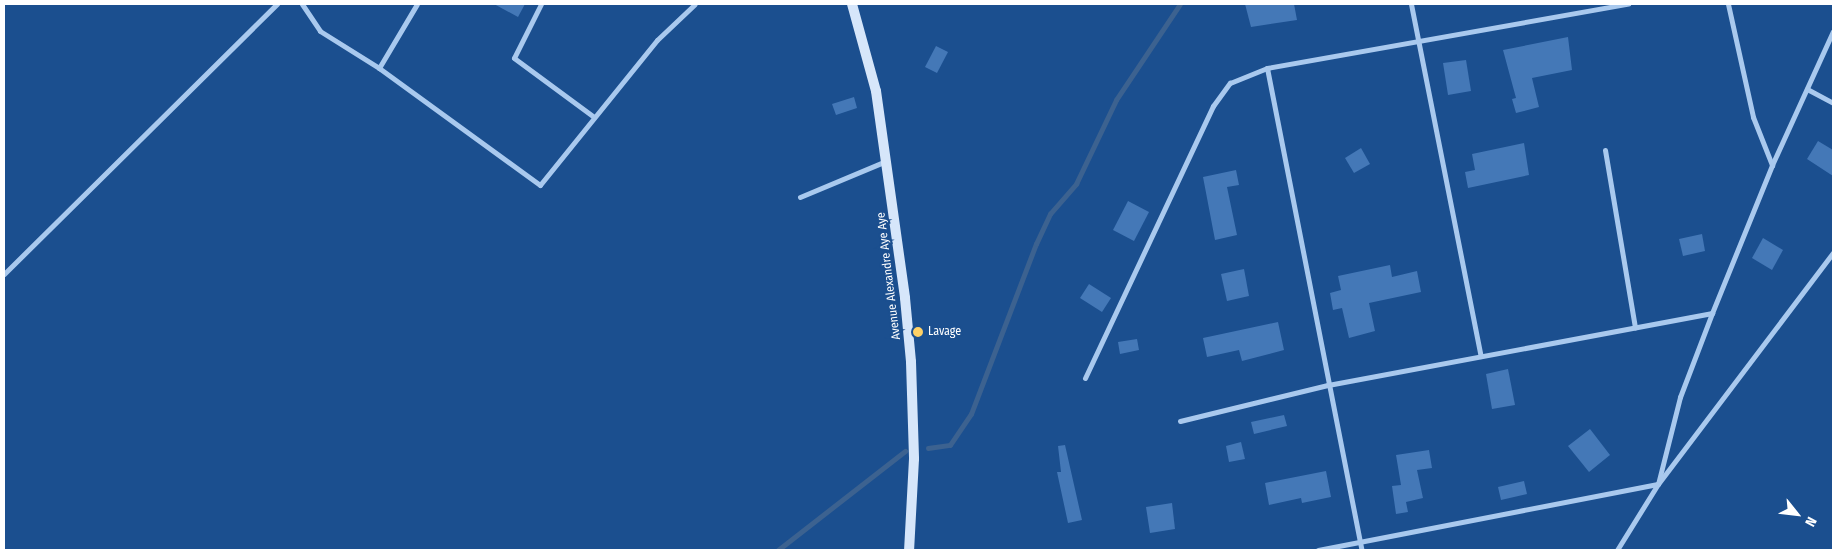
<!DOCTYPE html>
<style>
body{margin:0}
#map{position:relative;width:1837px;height:554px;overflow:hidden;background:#1b4f8f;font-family:"Fira Sans Condensed",sans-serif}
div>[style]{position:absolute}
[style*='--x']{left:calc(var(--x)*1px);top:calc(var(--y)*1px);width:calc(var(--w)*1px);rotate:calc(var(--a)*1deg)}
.stream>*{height:4.5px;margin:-2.25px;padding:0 2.25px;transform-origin:2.25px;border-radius:2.25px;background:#3c6290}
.building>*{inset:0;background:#4478b7}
.street>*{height:5px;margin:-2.5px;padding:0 2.5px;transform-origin:2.5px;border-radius:2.5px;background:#a9c9ee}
.secondary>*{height:10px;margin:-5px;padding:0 5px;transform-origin:5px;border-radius:5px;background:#d6e6fa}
.dots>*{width:14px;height:14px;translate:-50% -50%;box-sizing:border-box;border:2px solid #1b4f8f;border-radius:50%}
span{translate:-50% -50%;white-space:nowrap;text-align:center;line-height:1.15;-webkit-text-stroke:4px #1b4f8f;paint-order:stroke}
.street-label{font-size:12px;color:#fff}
.poi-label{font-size:12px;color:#fff}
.left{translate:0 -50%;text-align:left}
.frame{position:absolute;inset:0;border:5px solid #fff;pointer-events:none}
.north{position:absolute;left:1772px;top:489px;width:50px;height:50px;-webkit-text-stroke:4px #1b4f8f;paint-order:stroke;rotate:119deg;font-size:14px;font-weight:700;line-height:20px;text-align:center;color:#fff}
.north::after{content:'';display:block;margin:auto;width:18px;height:22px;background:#fff;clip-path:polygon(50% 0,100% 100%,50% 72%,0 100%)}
</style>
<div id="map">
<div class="stream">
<div style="--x:928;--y:448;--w:22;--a:-8"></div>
<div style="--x:950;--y:445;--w:37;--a:-56"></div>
<div style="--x:971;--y:414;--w:182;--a:-69.1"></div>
<div style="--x:1036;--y:244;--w:33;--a:-65"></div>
<div style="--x:1050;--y:214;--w:40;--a:-49"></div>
<div style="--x:1076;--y:184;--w:93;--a:-64.5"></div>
<div style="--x:1116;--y:100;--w:115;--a:-56.3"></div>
<div style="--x:778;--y:550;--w:161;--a:-37.9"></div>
</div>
<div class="building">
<div style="clip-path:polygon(494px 4px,525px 4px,518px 17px)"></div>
<div style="clip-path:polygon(1245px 4px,1294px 4px,1297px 20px,1251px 27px)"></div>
<div style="clip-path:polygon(1568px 37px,1572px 70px,1532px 78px,1539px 107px,1516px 113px,1512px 99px,1516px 98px,1503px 50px)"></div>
<div style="clip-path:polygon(936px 46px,948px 52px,937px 73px,925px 67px)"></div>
<div style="clip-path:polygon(1466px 60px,1471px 91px,1448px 95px,1443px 63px)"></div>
<div style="clip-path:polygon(854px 97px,857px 108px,836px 115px,832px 104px)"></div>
<div style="clip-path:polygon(1818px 141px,1833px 150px,1833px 176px,1807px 159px)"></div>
<div style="clip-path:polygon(1524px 143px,1529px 175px,1468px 188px,1465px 172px,1475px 170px,1472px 154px)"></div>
<div style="clip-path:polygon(1361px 148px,1370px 164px,1354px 173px,1345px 158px)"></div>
<div style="clip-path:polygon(1236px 170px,1239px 185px,1227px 187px,1237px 235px,1215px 240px,1203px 177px)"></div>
<div style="clip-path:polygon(1128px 201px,1149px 212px,1134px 241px,1113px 230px)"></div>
<div style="clip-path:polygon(1702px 234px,1705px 251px,1683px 256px,1679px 239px)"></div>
<div style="clip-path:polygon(1763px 238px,1783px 250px,1772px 270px,1752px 258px)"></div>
<div style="clip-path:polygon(1390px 265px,1392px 277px,1417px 271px,1421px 292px,1369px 303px,1375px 331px,1349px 338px,1342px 308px,1333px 310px,1330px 293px,1341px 290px,1338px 276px)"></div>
<div style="clip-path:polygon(1244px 269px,1249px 296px,1227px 301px,1221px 274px)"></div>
<div style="clip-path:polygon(1089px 284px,1111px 298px,1102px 312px,1080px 298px)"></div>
<div style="clip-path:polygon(1278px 322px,1284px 350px,1242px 361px,1239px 350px,1207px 357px,1203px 338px)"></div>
<div style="clip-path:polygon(1137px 339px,1139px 350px,1120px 354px,1118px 342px)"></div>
<div style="clip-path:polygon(1508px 369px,1515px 405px,1492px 409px,1486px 374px)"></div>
<div style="clip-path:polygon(1284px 415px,1287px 426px,1254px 434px,1251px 422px)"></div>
<div style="clip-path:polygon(1590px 429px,1610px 455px,1589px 472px,1568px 446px)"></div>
<div style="clip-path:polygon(1241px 442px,1245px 459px,1229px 462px,1226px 446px)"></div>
<div style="clip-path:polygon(1065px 445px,1082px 520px,1068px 523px,1057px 472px,1061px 472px,1058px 446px)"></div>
<div style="clip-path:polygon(1429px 450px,1432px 468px,1417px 470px,1423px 498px,1406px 502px,1408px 512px,1396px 514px,1392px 486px,1401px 485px,1396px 455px)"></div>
<div style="clip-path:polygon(1326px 471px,1331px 497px,1302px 503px,1301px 498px,1269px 505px,1265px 483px)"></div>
<div style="clip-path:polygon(1524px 481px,1527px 494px,1501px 500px,1498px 487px)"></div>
<div style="clip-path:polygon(1172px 503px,1175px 529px,1150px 533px,1146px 507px)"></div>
</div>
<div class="street">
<div style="--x:302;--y:4;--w:32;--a:56"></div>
<div style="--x:320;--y:31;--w:70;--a:32.1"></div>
<div style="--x:379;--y:68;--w:74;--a:-59.3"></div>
<div style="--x:541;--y:4;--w:60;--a:116.6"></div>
<div style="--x:514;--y:58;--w:99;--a:36.4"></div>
<div style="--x:1411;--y:4;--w:359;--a:78.8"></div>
<div style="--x:1728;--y:4;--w:116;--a:77.5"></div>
<div style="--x:1753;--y:117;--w:52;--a:68.4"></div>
<div style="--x:379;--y:68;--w:199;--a:36"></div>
<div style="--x:540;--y:185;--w:186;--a:-51.1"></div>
<div style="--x:657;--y:40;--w:52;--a:-43.5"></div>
<div style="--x:1267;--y:68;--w:491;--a:78.9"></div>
<div style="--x:1807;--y:89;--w:30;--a:28"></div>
<div style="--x:1605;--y:150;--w:180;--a:80.4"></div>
<div style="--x:800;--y:197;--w:93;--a:-22.7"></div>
<div style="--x:4;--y:274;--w:384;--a:-44.7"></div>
<div style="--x:1085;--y:378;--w:301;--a:-64.8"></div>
<div style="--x:1213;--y:106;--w:29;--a:-54"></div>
<div style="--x:1230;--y:83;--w:40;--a:-22"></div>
<div style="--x:1267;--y:68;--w:367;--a:-10.1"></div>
<div style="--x:1180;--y:421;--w:152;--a:-13.7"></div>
<div style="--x:1328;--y:385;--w:391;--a:-10.6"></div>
<div style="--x:1658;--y:484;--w:90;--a:-75.8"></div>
<div style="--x:1680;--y:397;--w:90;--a:-69.1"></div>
<div style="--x:1712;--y:313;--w:160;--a:-67.9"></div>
<div style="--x:1772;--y:165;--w:147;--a:-65.5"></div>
<div style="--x:1318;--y:550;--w:346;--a:-11"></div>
<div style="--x:1617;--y:550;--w:78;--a:-58.2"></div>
<div style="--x:1658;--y:484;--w:290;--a:-52.9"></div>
</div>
<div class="secondary">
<div style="--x:852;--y:4;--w:90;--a:74.6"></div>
<div style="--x:876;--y:91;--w:209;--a:82"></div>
<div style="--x:905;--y:298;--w:64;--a:84.6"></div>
<div style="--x:911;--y:362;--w:97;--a:88.2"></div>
<div style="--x:914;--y:459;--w:91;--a:93.1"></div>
</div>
<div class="dots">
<div style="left:918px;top:332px;background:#ffd166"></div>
</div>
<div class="street-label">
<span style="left:889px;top:276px;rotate:-97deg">Avenue Alexandre Aye Aye</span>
</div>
<div class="poi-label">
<span class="left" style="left:928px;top:332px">Lavage</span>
</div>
<div class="frame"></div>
<div class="north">N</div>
</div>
